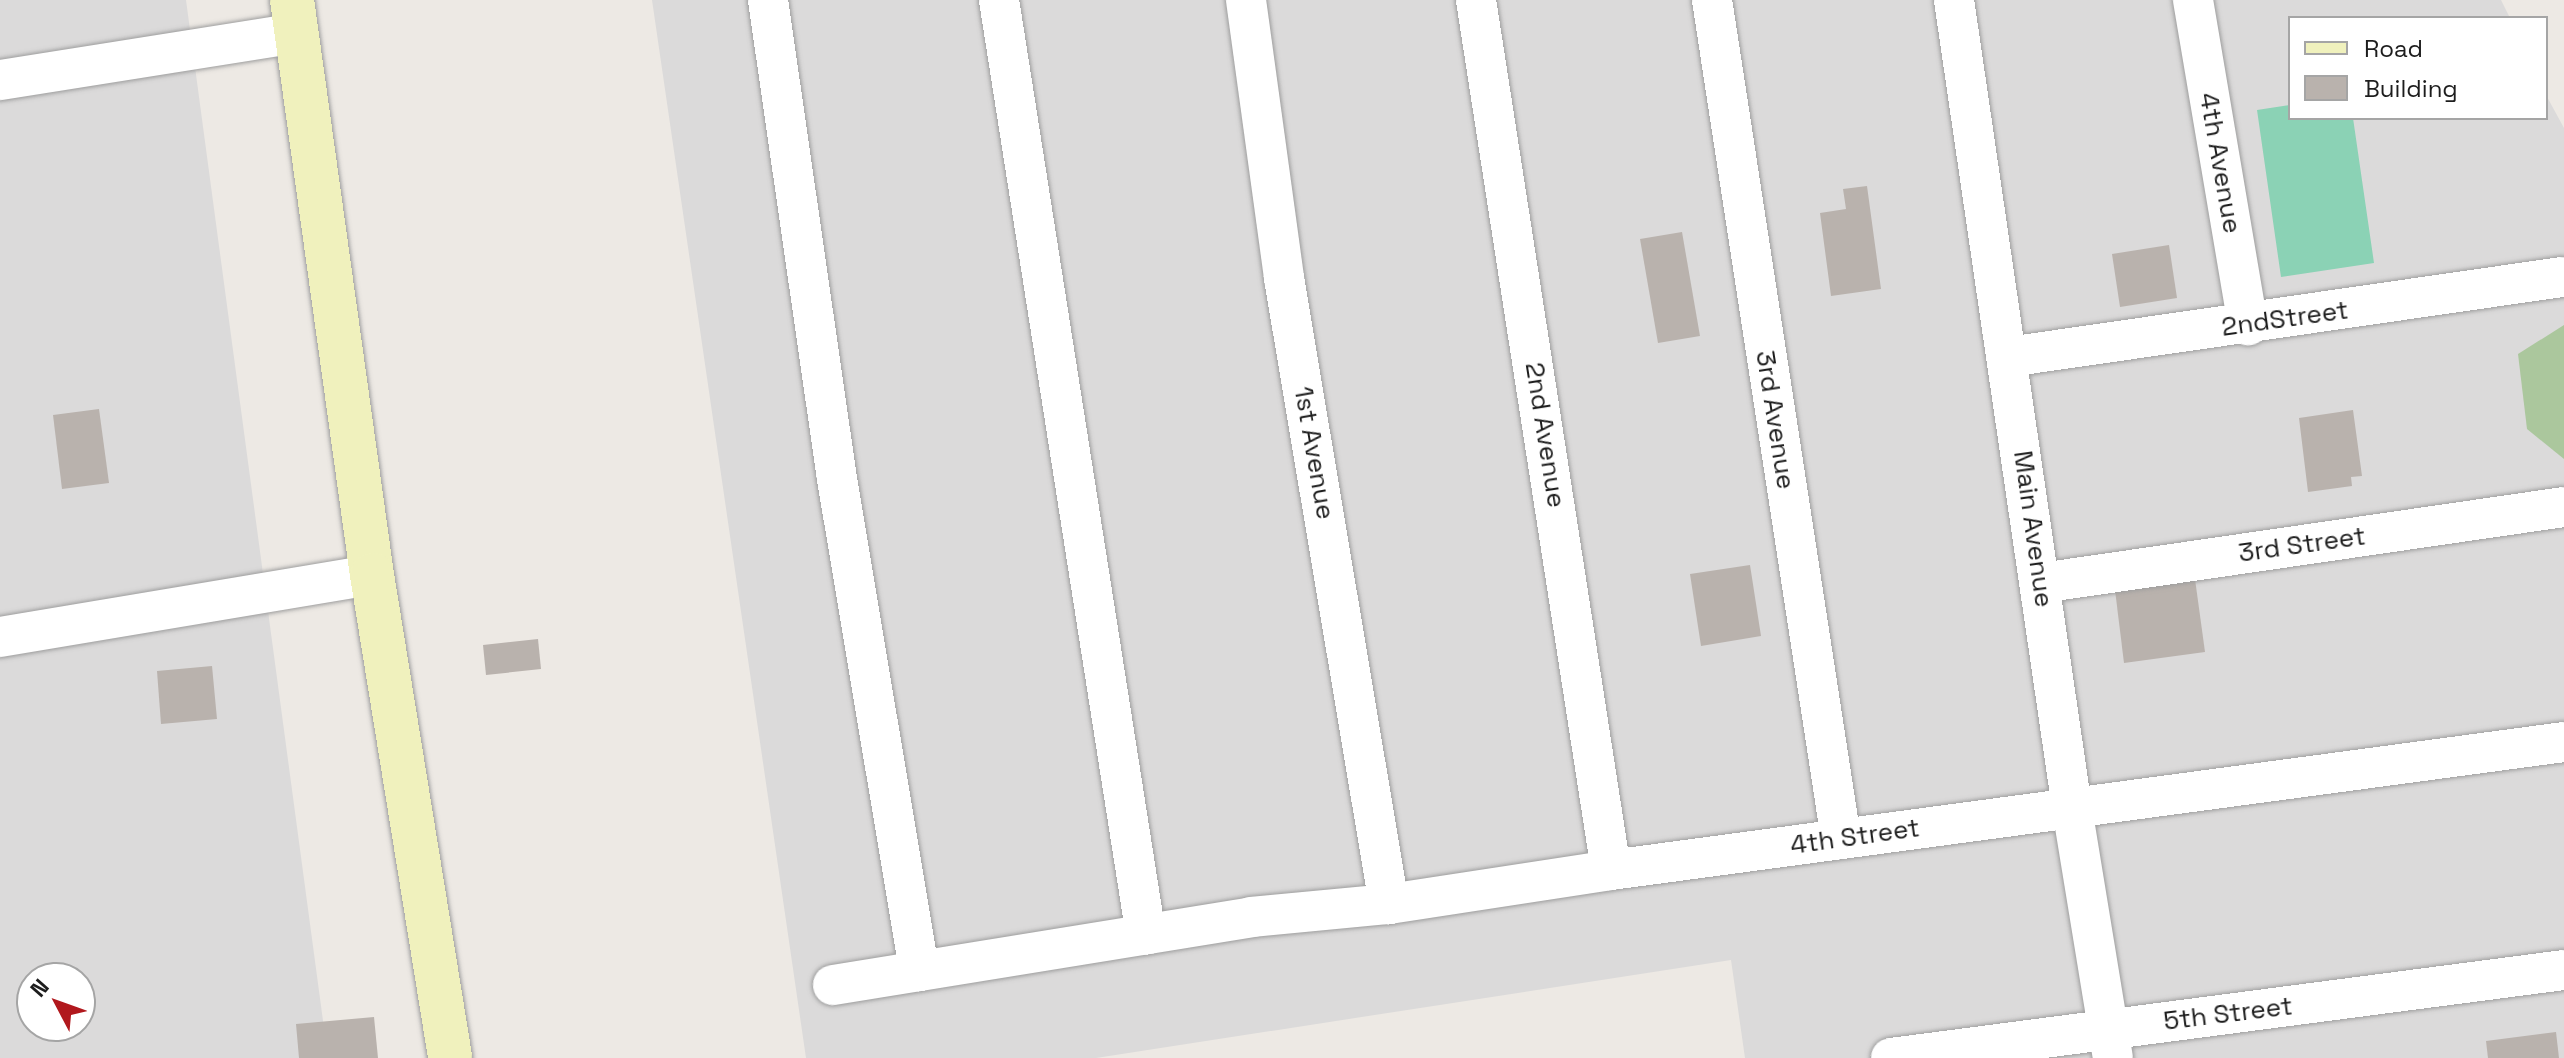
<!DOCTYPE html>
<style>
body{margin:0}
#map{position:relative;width:2564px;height:1058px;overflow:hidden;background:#ede9e4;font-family:"Space Grotesk",sans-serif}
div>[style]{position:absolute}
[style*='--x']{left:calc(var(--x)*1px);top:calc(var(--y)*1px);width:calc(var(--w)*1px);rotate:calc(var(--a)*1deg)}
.residential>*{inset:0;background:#dbdada}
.forest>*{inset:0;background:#abc79d}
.pitch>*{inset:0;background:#8bd2b5}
.building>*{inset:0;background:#b9b2ad}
.roads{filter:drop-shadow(0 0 2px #9e9e9e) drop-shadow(0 0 2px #9e9e9e)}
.minor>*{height:40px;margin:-20px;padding:0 20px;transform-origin:20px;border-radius:20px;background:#fff}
.secondary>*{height:44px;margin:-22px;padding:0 22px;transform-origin:22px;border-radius:22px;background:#f0f1bd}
span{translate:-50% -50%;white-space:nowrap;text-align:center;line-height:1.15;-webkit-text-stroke:8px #fff;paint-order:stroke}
.street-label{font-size:26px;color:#1d1d1d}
.legend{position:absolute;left:2288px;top:16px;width:260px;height:104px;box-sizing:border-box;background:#fff;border:2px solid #a5a5a5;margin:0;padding:10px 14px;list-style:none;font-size:24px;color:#1d1d1d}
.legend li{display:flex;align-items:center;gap:16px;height:40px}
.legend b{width:40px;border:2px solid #a5a5a5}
.north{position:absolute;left:16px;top:962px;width:80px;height:80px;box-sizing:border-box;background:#fff;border:2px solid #a5a5a5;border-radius:50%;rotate:311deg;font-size:22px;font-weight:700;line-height:32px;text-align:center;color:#1d1d1d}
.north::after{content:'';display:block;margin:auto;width:28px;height:36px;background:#b1181d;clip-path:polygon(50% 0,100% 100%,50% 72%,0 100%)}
</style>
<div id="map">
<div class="residential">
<div style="clip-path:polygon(evenodd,0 0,186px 0,328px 1058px,0 1058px,0 0,32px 978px,80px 978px,80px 1026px,32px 1026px,32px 978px)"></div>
<div style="clip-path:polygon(652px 0,2501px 0,2510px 18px,2290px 18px,2290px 118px,2546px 118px,2546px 95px,2564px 128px,2564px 1058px,1745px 1058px,1731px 960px,1096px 1058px,806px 1058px)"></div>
</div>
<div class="forest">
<div style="clip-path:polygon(2564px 325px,2564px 459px,2527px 429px,2518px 354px)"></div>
</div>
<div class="pitch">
<div style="clip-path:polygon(2290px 105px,2290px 118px,2353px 118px,2374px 263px,2281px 277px,2257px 110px)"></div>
</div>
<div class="building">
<div style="clip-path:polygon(1867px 186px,1881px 289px,1831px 296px,1820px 213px,1846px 209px,1843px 189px)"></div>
<div style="clip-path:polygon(1682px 232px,1700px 336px,1658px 343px,1640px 239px)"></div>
<div style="clip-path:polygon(2169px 245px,2177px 298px,2120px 307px,2112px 254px)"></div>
<div style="clip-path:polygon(99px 409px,109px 483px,62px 489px,53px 415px)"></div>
<div style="clip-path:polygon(2353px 410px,2362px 476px,2351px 477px,2352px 486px,2308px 492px,2299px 418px)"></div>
<div style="clip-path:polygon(1750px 565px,1761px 636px,1701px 646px,1690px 574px)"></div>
<div style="clip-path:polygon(2195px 579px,2205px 652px,2124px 663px,2115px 590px)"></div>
<div style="clip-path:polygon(538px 639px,541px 669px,486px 675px,483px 645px)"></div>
<div style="clip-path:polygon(212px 666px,217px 719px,161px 724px,157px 671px)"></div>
<div style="clip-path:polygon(374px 1017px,378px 1058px,299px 1058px,296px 1024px)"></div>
<div style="clip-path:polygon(2556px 1032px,2559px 1058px,2488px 1058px,2486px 1041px)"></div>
</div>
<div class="roads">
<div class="minor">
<div style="--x:768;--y:0;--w:484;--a:81.8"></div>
<div style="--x:837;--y:479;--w:499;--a:80.5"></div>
<div style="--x:999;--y:0;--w:946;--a:81.07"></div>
<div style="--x:1246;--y:0;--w:281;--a:82.2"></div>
<div style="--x:1284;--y:278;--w:635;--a:80.48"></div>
<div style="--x:1476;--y:0;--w:880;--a:81.18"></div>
<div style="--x:1712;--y:0;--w:849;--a:81.26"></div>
<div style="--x:1954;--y:0;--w:817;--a:81.69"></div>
<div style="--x:2072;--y:808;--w:253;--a:80.7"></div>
<div style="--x:2193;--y:0;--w:330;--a:80.4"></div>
<div style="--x:0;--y:80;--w:300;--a:-9"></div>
<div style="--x:2008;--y:357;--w:560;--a:-8.22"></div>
<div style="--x:2041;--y:583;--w:528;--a:-8.27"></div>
<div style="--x:0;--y:637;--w:377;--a:-9.5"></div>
<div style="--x:833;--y:985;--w:423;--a:-9.2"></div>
<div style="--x:1251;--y:917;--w:139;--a:-5.4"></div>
<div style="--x:1389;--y:904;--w:225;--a:-8.7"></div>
<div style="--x:1611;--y:870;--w:962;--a:-7.65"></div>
<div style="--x:1891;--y:1058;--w:679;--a:-7.45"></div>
</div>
<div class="secondary">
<div style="--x:292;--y:0;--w:581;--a:82.08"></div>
<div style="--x:372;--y:575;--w:489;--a:80.8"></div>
</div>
</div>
<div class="street-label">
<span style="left:2220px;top:163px;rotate:80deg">4th Avenue</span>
<span style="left:2285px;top:319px;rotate:-8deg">2ndStreet</span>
<span style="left:1775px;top:420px;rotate:81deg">3rd Avenue</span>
<span style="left:1545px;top:435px;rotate:81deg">2nd Avenue</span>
<span style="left:1314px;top:453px;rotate:80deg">1st Avenue</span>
<span style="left:2033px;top:529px;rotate:82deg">Main Avenue</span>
<span style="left:2302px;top:545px;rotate:-8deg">3rd Street</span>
<span style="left:1855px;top:837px;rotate:-8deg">4th Street</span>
<span style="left:2228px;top:1014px;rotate:-7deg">5th Street</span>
</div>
<ul class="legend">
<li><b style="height:10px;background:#f0f1bd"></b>Road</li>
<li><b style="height:22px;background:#b9b2ad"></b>Building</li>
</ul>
<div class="north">N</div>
</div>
